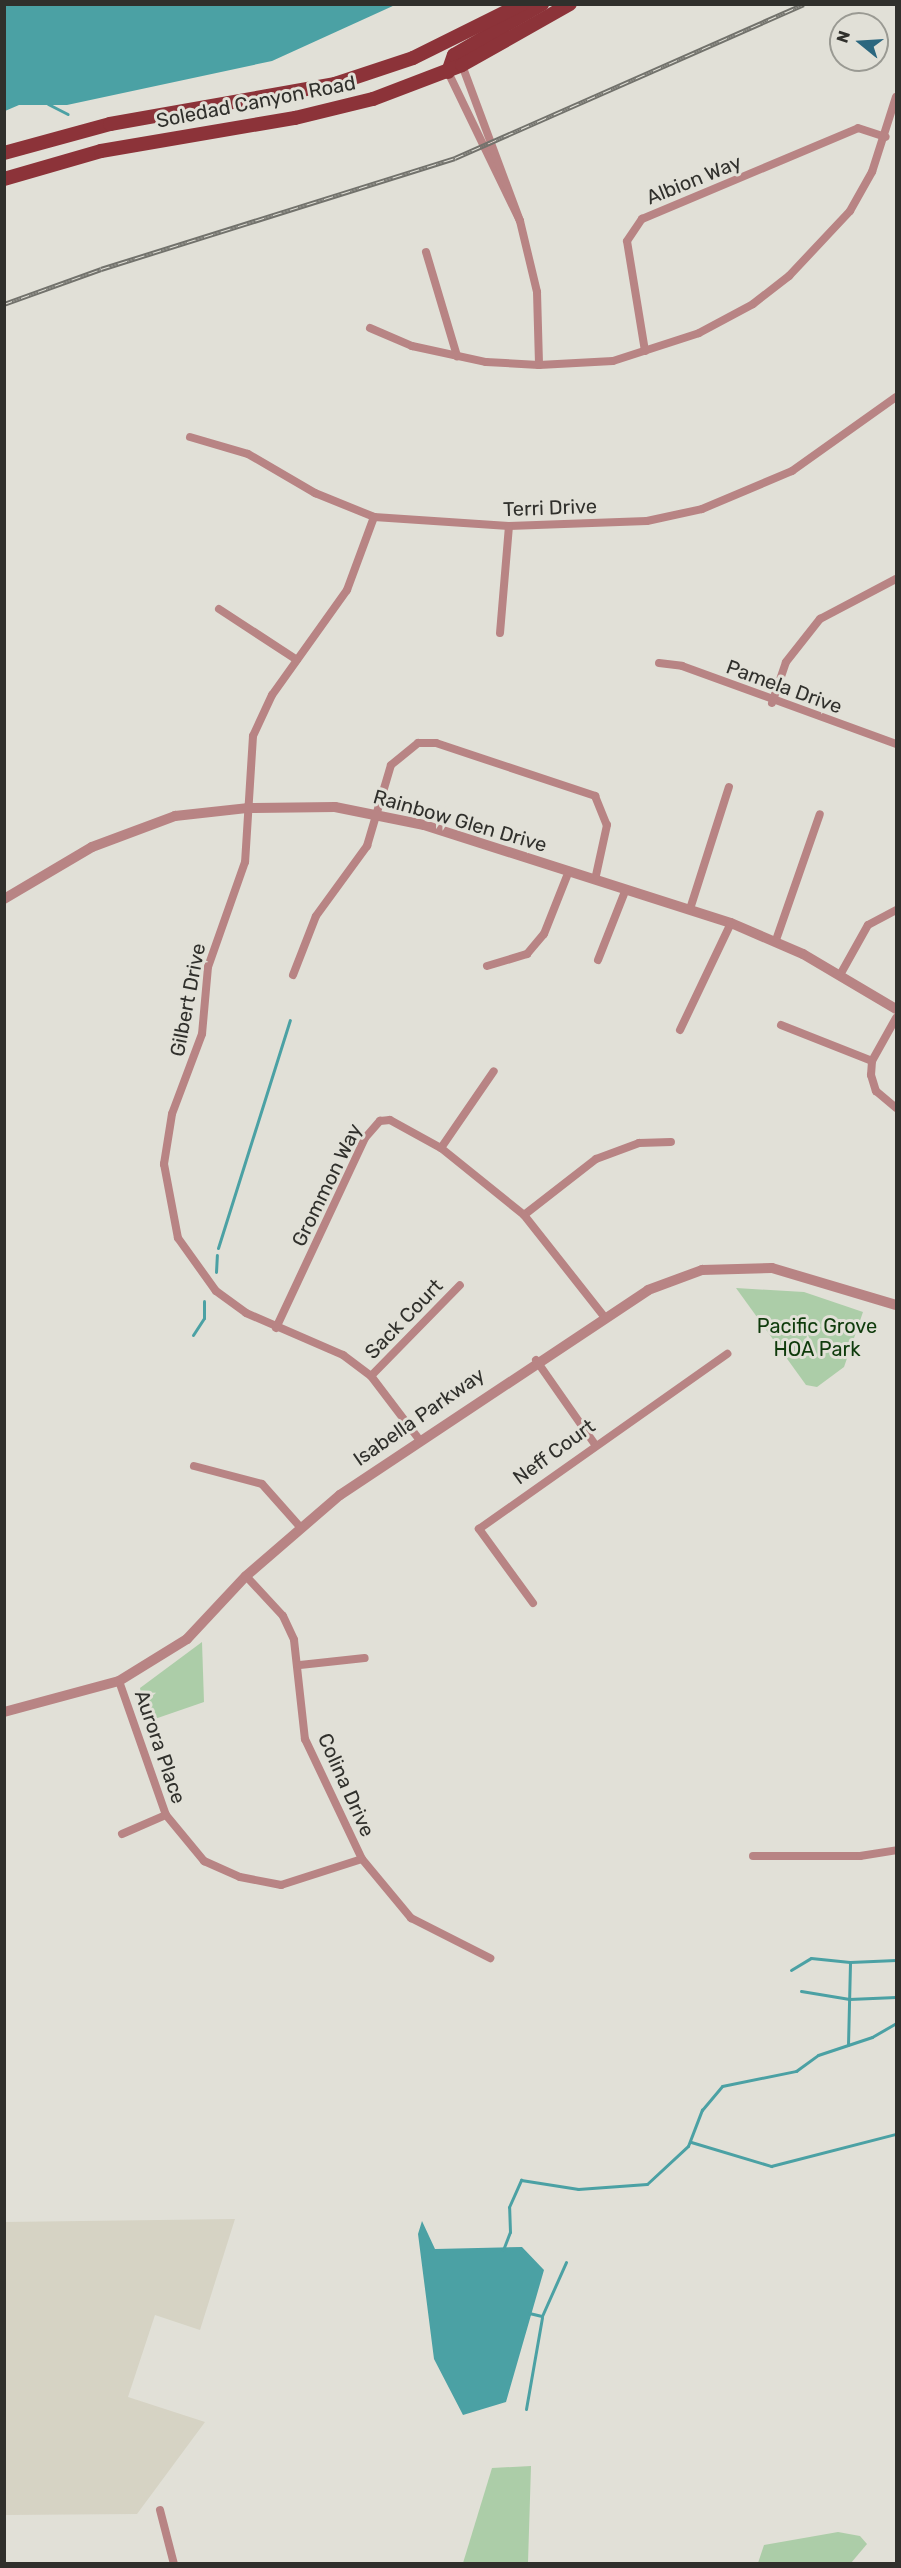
<!DOCTYPE html>
<style>
body{margin:0}
#map{position:relative;width:901px;height:2568px;overflow:hidden;background:#e1e0d7;font-family:Rubik,sans-serif}
div>[style]{position:absolute}
[style*='--x']{left:calc(var(--x)*1px);top:calc(var(--y)*1px);width:calc(var(--w)*1px);rotate:calc(var(--a)*1deg)}
.built>*{inset:0;background:#d6d3c4}
.green>*{inset:0;background:#accda8}
.water>*{inset:0;background:#4ba1a4}
.stream>*{height:3px;margin:-1.5px;padding:0 1.5px;transform-origin:1.5px;border-radius:1.5px;background:#4ba1a4}
.minor>*{height:8px;margin:-4px;padding:0 4px;transform-origin:4px;border-radius:4px;background:#b88484}
.tertiary>*{height:10px;margin:-5px;padding:0 5px;transform-origin:5px;border-radius:5px;background:#b88484}
.primary>*{height:14px;margin:-7px;padding:0 7px;transform-origin:7px;border-radius:7px;background:#8c3339}
.rail>*{height:5px;margin-top:-2.5px;transform-origin:0;background:repeating-linear-gradient(90deg,#e1e0d7 0 9px,#72726c 0 18px);box-sizing:border-box;border-block:2px solid #72726c}
span{translate:-50% -50%;white-space:nowrap;text-align:center;line-height:1.15;-webkit-text-stroke:6px #e1e0d7;paint-order:stroke}
.street-label{font-size:20px;color:#30302c}
.park-label{font-size:20px;color:#0f3b0c}
.frame{position:absolute;inset:0;border:6px solid #30302c;pointer-events:none}
.north{position:absolute;left:829px;top:12px;width:60px;height:60px;box-sizing:border-box;background:#e1e0d7;border:2px solid #9a9a93;border-radius:50%;rotate:288deg;font-size:16px;font-weight:700;line-height:24px;text-align:center;color:#30302c}
.north::after{content:'';display:block;margin:auto;width:21px;height:27px;background:#2b677f;clip-path:polygon(50% 0,100% 100%,50% 72%,0 100%)}
</style>
<div id="map">
<div class="built">
<div style="clip-path:polygon(235px 2219px,200px 2330px,155px 2315px,128px 2397px,205px 2422px,137px 2514px,5px 2515px,5px 2222px)"></div>
</div>
<div class="green">
<div style="clip-path:polygon(736px 1288px,804px 1292px,863px 1312px,844px 1367px,817px 1387px,806px 1385px)"></div>
<div style="clip-path:polygon(202px 1642px,204px 1702px,146px 1722px,140px 1688px)"></div>
<div style="clip-path:polygon(531px 2466px,528px 2563px,463px 2563px,492px 2468px)"></div>
<div style="clip-path:polygon(838px 2532px,860px 2536px,867px 2544px,851px 2563px,758px 2563px,764px 2545px)"></div>
</div>
<div class="water">
<div style="clip-path:polygon(5px 4px,395px 4px,395px 5px,272px 61px,67px 105px,19px 105px,5px 111px)"></div>
<div style="clip-path:polygon(422px 2221px,435px 2249px,522px 2247px,544px 2270px,506px 2402px,463px 2415px,434px 2359px,418px 2234px)"></div>
</div>
<div class="stream">
<div style="--x:48;--y:104;--w:22;--a:27"></div>
<div style="--x:218;--y:1248;--w:239;--a:-72.5"></div>
<div style="--x:216;--y:1272;--w:17;--a:-87"></div>
<div style="--x:193;--y:1335;--w:20;--a:-57"></div>
<div style="--x:204;--y:1318;--w:17;--a:-90"></div>
<div style="--x:791;--y:1970;--w:23;--a:-31"></div>
<div style="--x:811;--y:1958;--w:39;--a:6"></div>
<div style="--x:801;--y:1991;--w:49;--a:9.5"></div>
<div style="--x:849;--y:1999;--w:47;--a:-2.4"></div>
<div style="--x:848;--y:2045;--w:83;--a:-88.6"></div>
<div style="--x:850;--y:1962;--w:46;--a:-2.5"></div>
<div style="--x:691;--y:2142;--w:84;--a:16.7"></div>
<div style="--x:771;--y:2166;--w:129;--a:-14.4"></div>
<div style="--x:503;--y:2250;--w:19;--a:-69"></div>
<div style="--x:510;--y:2232;--w:25;--a:-92"></div>
<div style="--x:509;--y:2207;--w:30;--a:-66"></div>
<div style="--x:521;--y:2180;--w:58;--a:9"></div>
<div style="--x:578;--y:2189;--w:69;--a:-4.1"></div>
<div style="--x:647;--y:2184;--w:56;--a:-42.8"></div>
<div style="--x:688;--y:2146;--w:39;--a:-69"></div>
<div style="--x:702;--y:2110;--w:31;--a:-50"></div>
<div style="--x:722;--y:2086;--w:76;--a:-11.5"></div>
<div style="--x:796;--y:2071;--w:27;--a:-36"></div>
<div style="--x:818;--y:2055;--w:57;--a:-18.4"></div>
<div style="--x:872;--y:2037;--w:28;--a:-30"></div>
<div style="--x:529;--y:2313;--w:13;--a:13"></div>
<div style="--x:542;--y:2316;--w:59;--a:-66"></div>
<div style="--x:526;--y:2409;--w:93;--a:-80.1"></div>
</div>
<div class="minor">
<div style="--x:448;--y:72;--w:165;--a:64.2"></div>
<div style="--x:520;--y:221;--w:166;--a:-110.4"></div>
<div style="--x:520;--y:221;--w:73;--a:76.5"></div>
<div style="--x:537;--y:292;--w:73;--a:88.4"></div>
<div style="--x:426;--y:252;--w:109;--a:73.4"></div>
<div style="--x:370;--y:328;--w:46;--a:23.2"></div>
<div style="--x:412;--y:346;--w:76;--a:12.2"></div>
<div style="--x:486;--y:362;--w:53;--a:3.2"></div>
<div style="--x:539;--y:365;--w:74;--a:-3.1"></div>
<div style="--x:613;--y:361;--w:90;--a:-18"></div>
<div style="--x:699;--y:333;--w:61;--a:-28.2"></div>
<div style="--x:753;--y:304;--w:46;--a:-37.9"></div>
<div style="--x:789;--y:276;--w:89;--a:-46.8"></div>
<div style="--x:850;--y:211;--w:45;--a:-60.6"></div>
<div style="--x:872;--y:172;--w:79;--a:-72.3"></div>
<div style="--x:645;--y:351;--w:111;--a:-99.3"></div>
<div style="--x:627;--y:241;--w:27;--a:-56"></div>
<div style="--x:642;--y:219;--w:234;--a:-22.8"></div>
<div style="--x:858;--y:128;--w:29;--a:18"></div>
<div style="--x:190;--y:437;--w:60;--a:16.3"></div>
<div style="--x:248;--y:454;--w:78;--a:30.2"></div>
<div style="--x:315;--y:493;--w:64;--a:22.1"></div>
<div style="--x:374;--y:517;--w:135;--a:3.8"></div>
<div style="--x:509;--y:526;--w:138;--a:-2.1"></div>
<div style="--x:647;--y:521;--w:56;--a:-12.3"></div>
<div style="--x:702;--y:509;--w:98;--a:-22.9"></div>
<div style="--x:792;--y:471;--w:128;--a:-35.4"></div>
<div style="--x:374;--y:517;--w:78;--a:110.3"></div>
<div style="--x:347;--y:590;--w:129;--a:125.5"></div>
<div style="--x:272;--y:695;--w:45;--a:114.9"></div>
<div style="--x:253;--y:736;--w:126;--a:93.6"></div>
<div style="--x:245;--y:862;--w:111;--a:109.4"></div>
<div style="--x:208;--y:967;--w:67;--a:95.1"></div>
<div style="--x:202;--y:1034;--w:85;--a:110.6"></div>
<div style="--x:172;--y:1114;--w:51;--a:99.1"></div>
<div style="--x:164;--y:1164;--w:75;--a:79.3"></div>
<div style="--x:178;--y:1238;--w:65;--a:54.4"></div>
<div style="--x:216;--y:1291;--w:37;--a:36"></div>
<div style="--x:246;--y:1313;--w:106;--a:23.4"></div>
<div style="--x:343;--y:1355;--w:35;--a:37"></div>
<div style="--x:371;--y:1376;--w:78;--a:52.8"></div>
<div style="--x:219;--y:609;--w:93;--a:33.2"></div>
<div style="--x:500;--y:633;--w:107;--a:-85.2"></div>
<div style="--x:659;--y:663;--w:23;--a:7"></div>
<div style="--x:682;--y:666;--w:228;--a:20"></div>
<div style="--x:772;--y:703;--w:43;--a:-71.1"></div>
<div style="--x:786;--y:662;--w:55;--a:-51.7"></div>
<div style="--x:820;--y:619;--w:86;--a:-27.8"></div>
<div style="--x:690;--y:909;--w:128;--a:-72.3"></div>
<div style="--x:776;--y:940;--w:133;--a:-70.8"></div>
<div style="--x:598;--y:960;--w:76;--a:-68.5"></div>
<div style="--x:487;--y:966;--w:42;--a:-16.7"></div>
<div style="--x:527;--y:954;--w:26;--a:-50"></div>
<div style="--x:544;--y:934;--w:68;--a:-68.4"></div>
<div style="--x:293;--y:975;--w:63;--a:-68.7"></div>
<div style="--x:316;--y:916;--w:87;--a:-53.9"></div>
<div style="--x:367;--y:846;--w:84;--a:-73.5"></div>
<div style="--x:391;--y:765;--w:35;--a:-39"></div>
<div style="--x:418;--y:743;--w:18;--a:0"></div>
<div style="--x:436;--y:743;--w:168;--a:18.4"></div>
<div style="--x:595;--y:796;--w:31;--a:68"></div>
<div style="--x:607;--y:825;--w:56;--a:102.3"></div>
<div style="--x:840;--y:975;--w:57;--a:-60.8"></div>
<div style="--x:868;--y:925;--w:32;--a:-28"></div>
<div style="--x:896;--y:1018;--w:49;--a:119.2"></div>
<div style="--x:872;--y:1061;--w:14;--a:94"></div>
<div style="--x:871;--y:1075;--w:17;--a:73"></div>
<div style="--x:876;--y:1091;--w:26;--a:40"></div>
<div style="--x:781;--y:1025;--w:98;--a:21.6"></div>
<div style="--x:680;--y:1030;--w:119;--a:-64.5"></div>
<div style="--x:441;--y:1148;--w:93;--a:-55.5"></div>
<div style="--x:524;--y:1215;--w:91;--a:-37.9"></div>
<div style="--x:596;--y:1159;--w:46;--a:-20.4"></div>
<div style="--x:639;--y:1143;--w:32;--a:-2"></div>
<div style="--x:276;--y:1328;--w:210;--a:-64.9"></div>
<div style="--x:365;--y:1138;--w:23;--a:-49"></div>
<div style="--x:380;--y:1121;--w:10;--a:-6"></div>
<div style="--x:390;--y:1120;--w:58;--a:28.8"></div>
<div style="--x:441;--y:1148;--w:107;--a:38.9"></div>
<div style="--x:524;--y:1215;--w:127;--a:51.7"></div>
<div style="--x:536;--y:1360;--w:101;--a:55.1"></div>
<div style="--x:371;--y:1376;--w:127;--a:-45.6"></div>
<div style="--x:194;--y:1466;--w:70;--a:14.8"></div>
<div style="--x:262;--y:1484;--w:59;--a:48.4"></div>
<div style="--x:246;--y:1576;--w:54;--a:47.2"></div>
<div style="--x:283;--y:1616;--w:26;--a:65"></div>
<div style="--x:294;--y:1640;--w:100;--a:83.7"></div>
<div style="--x:305;--y:1739;--w:133;--a:64.6"></div>
<div style="--x:362;--y:1859;--w:77;--a:50.3"></div>
<div style="--x:411;--y:1918;--w:89;--a:26.9"></div>
<div style="--x:533;--y:1603;--w:92;--a:-126.1"></div>
<div style="--x:479;--y:1529;--w:304;--a:-35.2"></div>
<div style="--x:300;--y:1665;--w:65;--a:-6.1"></div>
<div style="--x:119;--y:1681;--w:142;--a:70.7"></div>
<div style="--x:166;--y:1815;--w:60;--a:50.4"></div>
<div style="--x:204;--y:1861;--w:39;--a:24"></div>
<div style="--x:240;--y:1877;--w:42;--a:11"></div>
<div style="--x:281;--y:1885;--w:85;--a:-17.8"></div>
<div style="--x:122;--y:1834;--w:48;--a:-23.4"></div>
<div style="--x:753;--y:1856;--w:107;--a:0"></div>
<div style="--x:860;--y:1856;--w:36;--a:-9"></div>
<div style="--x:160;--y:2510;--w:56;--a:75.5"></div>
</div>
<div class="tertiary">
<div style="--x:4;--y:899;--w:102;--a:-30.6"></div>
<div style="--x:92;--y:847;--w:89;--a:-20.5"></div>
<div style="--x:175;--y:816;--w:72;--a:-6.3"></div>
<div style="--x:247;--y:808;--w:88;--a:-0.7"></div>
<div style="--x:335;--y:807;--w:91;--a:11.4"></div>
<div style="--x:424;--y:825;--w:322;--a:17.7"></div>
<div style="--x:731;--y:923;--w:78;--a:23.3"></div>
<div style="--x:803;--y:954;--w:108;--a:30.6"></div>
<div style="--x:4;--y:1712;--w:119;--a:-15.1"></div>
<div style="--x:119;--y:1681;--w:80;--a:-31.7"></div>
<div style="--x:187;--y:1639;--w:86;--a:-46.9"></div>
<div style="--x:246;--y:1576;--w:124;--a:-40.8"></div>
<div style="--x:340;--y:1495;--w:370;--a:-33.6"></div>
<div style="--x:648;--y:1290;--w:58;--a:-20.3"></div>
<div style="--x:702;--y:1270;--w:70;--a:-1.6"></div>
<div style="--x:772;--y:1268;--w:129;--a:16.6"></div>
</div>
<div class="primary">
<div style="--x:448;--y:72;--w:18;--a:-71"></div>
<div style="--x:454;--y:55;--w:102;--a:-30.1"></div>
<div style="--x:4;--y:153;--w:110;--a:-15.3"></div>
<div style="--x:110;--y:124;--w:229;--a:-10.1"></div>
<div style="--x:335;--y:84;--w:82;--a:-18.4"></div>
<div style="--x:413;--y:58;--w:122;--a:-26.4"></div>
<div style="--x:4;--y:179;--w:101;--a:-16.1"></div>
<div style="--x:101;--y:151;--w:197;--a:-9.7"></div>
<div style="--x:295;--y:118;--w:80;--a:-13.7"></div>
<div style="--x:373;--y:99;--w:95;--a:-20.9"></div>
<div style="--x:462;--y:65;--w:124;--a:-29.5"></div>
</div>
<div class="rail">
<div style="--x:4;--y:304;--w:103;--a:-19.8"></div>
<div style="--x:101;--y:269;--w:371;--a:-17.4"></div>
<div style="--x:455;--y:158;--w:381;--a:-23.8"></div>
</div>
<div class="street-label">
<span style="left:256px;top:102px;rotate:-11deg">Soledad Canyon Road</span>
<span style="left:694px;top:180px;rotate:-22deg">Albion Way</span>
<span style="left:550px;top:508px;rotate:-2deg">Terri Drive</span>
<span style="left:784px;top:687px;rotate:20deg">Pamela Drive</span>
<span style="left:460px;top:821px;rotate:16deg">Rainbow Glen Drive</span>
<span style="left:188px;top:1000px;rotate:-79deg">Gilbert Drive</span>
<span style="left:327px;top:1185px;rotate:-64deg">Grommon Way</span>
<span style="left:404px;top:1319px;rotate:-46deg">Sack Court</span>
<span style="left:419px;top:1417px;rotate:-35deg">Isabella Parkway</span>
<span style="left:554px;top:1452px;rotate:-36deg">Neff Court</span>
<span style="left:160px;top:1747px;rotate:71deg">Aurora Place</span>
<span style="left:346px;top:1785px;rotate:66deg">Colina Drive</span>
</div>
<div class="park-label">
<span style="left:817px;top:1338px">Pacific Grove<br>HOA Park</span>
</div>
<div class="frame"></div>
<div class="north">N</div>
</div>
